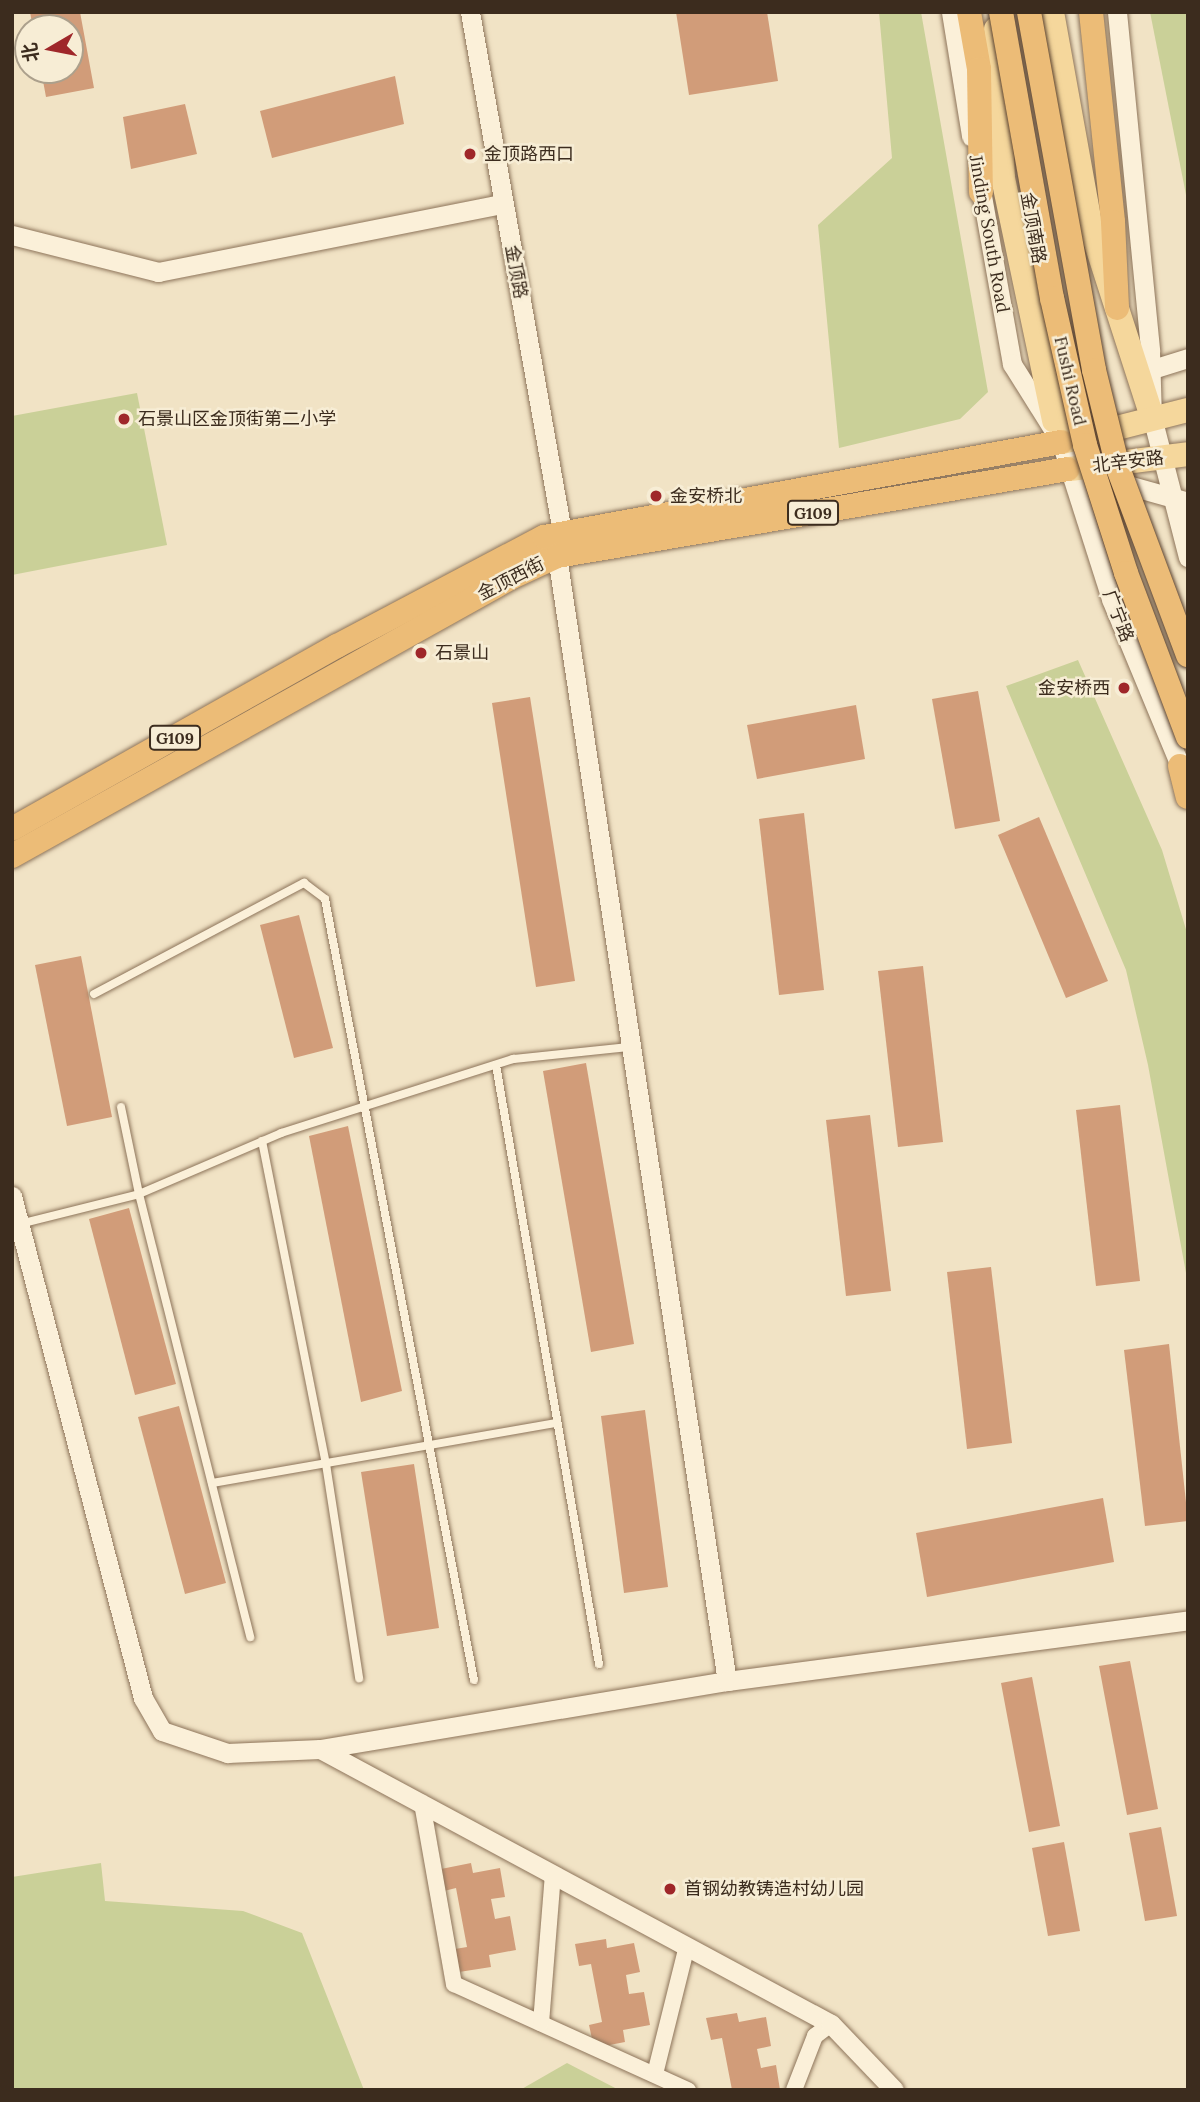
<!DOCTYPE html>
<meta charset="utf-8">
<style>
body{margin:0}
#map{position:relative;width:1200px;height:2102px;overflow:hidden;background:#f1e3c5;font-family:Lora,"Noto Sans SC",serif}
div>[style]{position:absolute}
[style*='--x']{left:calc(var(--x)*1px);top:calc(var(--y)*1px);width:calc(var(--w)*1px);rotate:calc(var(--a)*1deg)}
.green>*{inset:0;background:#cad098}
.building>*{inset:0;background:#d19c79}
.roads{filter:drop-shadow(0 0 2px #8d745a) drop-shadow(0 0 2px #8d745a)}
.service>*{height:8px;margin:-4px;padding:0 4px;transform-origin:4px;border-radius:4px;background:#fbf0d9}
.minor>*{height:16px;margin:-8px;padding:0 8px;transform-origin:8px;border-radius:8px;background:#fbf0d9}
.tertiary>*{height:19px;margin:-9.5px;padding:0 9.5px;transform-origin:9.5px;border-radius:9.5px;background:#fbf0d9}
.primary>*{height:24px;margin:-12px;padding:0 12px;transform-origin:12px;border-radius:12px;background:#f5d79c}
.trunk>*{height:24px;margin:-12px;padding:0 12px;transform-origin:12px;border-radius:12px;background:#ecbc77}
.bridges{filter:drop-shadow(0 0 2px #5b422e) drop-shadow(0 0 2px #5b422e)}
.trunk-bridge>*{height:24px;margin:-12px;padding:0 12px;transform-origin:12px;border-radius:12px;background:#ecbc77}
.dots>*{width:19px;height:19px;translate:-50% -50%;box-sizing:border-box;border:4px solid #f7edd5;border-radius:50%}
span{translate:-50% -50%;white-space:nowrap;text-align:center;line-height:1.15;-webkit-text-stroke:5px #f7edd5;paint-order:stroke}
.shield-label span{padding:2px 5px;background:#f7edd5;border:2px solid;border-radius:5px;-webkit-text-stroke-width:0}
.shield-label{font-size:16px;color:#3c2c1e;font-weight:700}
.poi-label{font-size:18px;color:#3c2c1e}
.left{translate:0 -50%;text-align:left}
.right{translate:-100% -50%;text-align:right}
.street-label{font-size:18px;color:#3c2c1e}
.frame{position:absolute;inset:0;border:14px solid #3c2c1e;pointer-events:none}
.north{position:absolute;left:14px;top:14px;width:70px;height:70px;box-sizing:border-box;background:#f7edd5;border:2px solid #aca08c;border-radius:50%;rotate:260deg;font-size:19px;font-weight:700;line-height:28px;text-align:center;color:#3c2c1e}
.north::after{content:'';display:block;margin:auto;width:24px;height:32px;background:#9f272a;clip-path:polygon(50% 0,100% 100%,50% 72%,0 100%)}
</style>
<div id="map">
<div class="green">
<div style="clip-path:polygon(879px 12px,921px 12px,988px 392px,960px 419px,839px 448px,818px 225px,892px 158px)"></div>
<div style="clip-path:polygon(1150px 12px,1188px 12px,1188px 205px)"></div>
<div style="clip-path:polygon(137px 393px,167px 545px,12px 575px,12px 416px)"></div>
<div style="clip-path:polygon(1078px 660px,1162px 850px,1188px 936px,1188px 1284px,1148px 1065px,1126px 970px,1006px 686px)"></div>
<div style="clip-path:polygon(101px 1863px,105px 1901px,243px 1911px,302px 1933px,364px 2090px,12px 2090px,12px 1877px)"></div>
<div style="clip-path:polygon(567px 2063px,619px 2090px,520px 2090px)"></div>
</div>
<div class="building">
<div style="clip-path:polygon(30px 12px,80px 12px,94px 88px,46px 97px,41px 70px,70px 70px,70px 28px,33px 28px)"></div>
<div style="clip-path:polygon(676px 12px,767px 12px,778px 81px,689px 95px)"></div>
<div style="clip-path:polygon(395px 76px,404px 124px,272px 158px,260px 111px)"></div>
<div style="clip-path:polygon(185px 104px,197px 154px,131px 169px,123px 117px)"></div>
<div style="clip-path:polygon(978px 691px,1000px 821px,955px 829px,932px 699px)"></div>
<div style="clip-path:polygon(530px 697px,575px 981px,536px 987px,492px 703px)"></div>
<div style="clip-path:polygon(856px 705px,865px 759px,757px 779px,747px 725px)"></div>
<div style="clip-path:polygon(804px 813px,824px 990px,779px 995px,759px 819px)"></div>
<div style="clip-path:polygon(1039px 817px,1108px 981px,1066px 998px,998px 835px)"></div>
<div style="clip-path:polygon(299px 915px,333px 1048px,294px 1058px,260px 925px)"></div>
<div style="clip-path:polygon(81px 956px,112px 1117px,67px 1126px,35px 965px)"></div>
<div style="clip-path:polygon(923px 966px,943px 1142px,898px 1147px,878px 971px)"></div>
<div style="clip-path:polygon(586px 1063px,634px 1344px,591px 1352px,543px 1071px)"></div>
<div style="clip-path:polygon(1120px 1105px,1140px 1281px,1096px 1286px,1076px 1110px)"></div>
<div style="clip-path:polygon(870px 1115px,891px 1291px,846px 1296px,826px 1120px)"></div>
<div style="clip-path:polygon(348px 1126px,402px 1391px,361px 1402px,309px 1136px)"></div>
<div style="clip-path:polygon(129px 1208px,176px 1384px,135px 1395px,89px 1219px)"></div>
<div style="clip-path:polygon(991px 1267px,1012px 1443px,967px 1449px,947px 1272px)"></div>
<div style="clip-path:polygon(1169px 1344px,1188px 1521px,1145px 1526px,1124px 1350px)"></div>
<div style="clip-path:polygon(179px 1406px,226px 1583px,185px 1594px,138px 1417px)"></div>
<div style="clip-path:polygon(645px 1410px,668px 1587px,624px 1593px,601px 1416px)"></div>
<div style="clip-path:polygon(414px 1464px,439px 1628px,387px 1636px,361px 1472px)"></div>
<div style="clip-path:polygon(1103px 1498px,1114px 1562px,927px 1597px,916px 1533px)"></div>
<div style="clip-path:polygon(1130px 1661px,1158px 1809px,1127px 1815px,1099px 1666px)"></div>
<div style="clip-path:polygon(1032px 1677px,1060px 1826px,1029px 1832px,1001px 1683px)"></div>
<div style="clip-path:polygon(1161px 1827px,1177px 1916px,1145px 1921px,1129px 1833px)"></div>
<div style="clip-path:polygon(1064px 1842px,1080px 1931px,1048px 1936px,1032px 1848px)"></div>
<div style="clip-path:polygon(471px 1863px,473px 1873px,500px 1868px,505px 1897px,491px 1899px,495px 1919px,510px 1916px,516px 1950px,489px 1955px,491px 1967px,459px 1972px,455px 1949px,467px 1947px,456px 1888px,444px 1891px,441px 1869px)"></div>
<div style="clip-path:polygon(606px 1939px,607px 1948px,634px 1943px,640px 1972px,626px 1975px,629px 1994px,644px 1992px,650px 2025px,623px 2030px,625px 2042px,594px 2048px,589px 2025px,602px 2022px,591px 1964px,579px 1966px,575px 1944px)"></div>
<div style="clip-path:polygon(737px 2013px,739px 2022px,766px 2017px,771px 2046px,757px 2049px,761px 2068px,776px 2065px,780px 2090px,732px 2090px,722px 2038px,711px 2040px,706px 2018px)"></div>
</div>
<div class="roads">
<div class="service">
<div style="--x:94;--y:994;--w:238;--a:-27.9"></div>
<div style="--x:304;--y:883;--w:26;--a:37"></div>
<div style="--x:325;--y:899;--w:795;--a:79.2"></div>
<div style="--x:496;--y:1065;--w:608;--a:80.24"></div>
<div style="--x:121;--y:1107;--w:89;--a:78.3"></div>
<div style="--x:139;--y:1194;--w:457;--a:75.9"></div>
<div style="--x:262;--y:1141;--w:329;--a:78.8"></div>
<div style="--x:326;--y:1464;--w:217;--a:81.2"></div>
<div style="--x:20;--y:1224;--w:123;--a:-14.1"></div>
<div style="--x:139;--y:1194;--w:155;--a:-23.2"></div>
<div style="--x:281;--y:1133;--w:244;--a:-17.7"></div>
<div style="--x:513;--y:1059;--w:117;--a:-5.9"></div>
<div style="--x:212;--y:1483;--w:350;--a:-9.9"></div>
</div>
<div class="minor">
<div style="--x:422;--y:1803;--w:184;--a:80"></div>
<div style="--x:454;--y:1984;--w:257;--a:24.4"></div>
<div style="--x:541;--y:2023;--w:149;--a:-85.4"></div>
<div style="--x:655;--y:2074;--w:132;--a:-76"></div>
<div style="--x:794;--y:2090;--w:58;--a:-68.7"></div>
<div style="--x:815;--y:2036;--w:20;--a:-37"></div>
</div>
<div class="tertiary">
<div style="--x:470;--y:12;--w:528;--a:79.97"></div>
<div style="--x:951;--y:12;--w:126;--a:80.8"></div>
<div style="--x:1117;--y:12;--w:341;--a:84.4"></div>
<div style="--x:1150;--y:351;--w:66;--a:88.3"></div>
<div style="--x:1152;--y:417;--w:145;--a:75.6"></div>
<div style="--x:979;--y:179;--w:188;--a:79.9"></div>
<div style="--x:1012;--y:364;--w:92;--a:57.9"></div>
<div style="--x:1061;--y:442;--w:165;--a:72.3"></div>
<div style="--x:1111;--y:599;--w:194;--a:67.5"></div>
<div style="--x:12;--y:235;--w:151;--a:14.2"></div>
<div style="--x:158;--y:272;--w:352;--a:-11.2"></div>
<div style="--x:1143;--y:372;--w:47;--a:-17.3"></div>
<div style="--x:1113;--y:481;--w:78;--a:15.6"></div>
<div style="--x:557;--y:556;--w:1138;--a:81.41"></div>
<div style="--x:12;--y:1196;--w:519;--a:75.37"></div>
<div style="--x:143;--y:1698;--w:38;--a:60"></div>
<div style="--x:162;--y:1731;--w:69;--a:18.7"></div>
<div style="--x:227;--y:1753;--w:93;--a:-2.5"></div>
<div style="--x:320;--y:1749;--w:580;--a:28.29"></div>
<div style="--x:831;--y:2024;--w:91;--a:46.3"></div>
<div style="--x:320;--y:1749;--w:413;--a:-9.5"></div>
<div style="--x:727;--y:1681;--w:465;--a:-7.5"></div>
</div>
<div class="primary">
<div style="--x:1052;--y:12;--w:219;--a:79.8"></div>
<div style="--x:1091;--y:228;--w:199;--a:72.1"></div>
<div style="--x:996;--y:29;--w:149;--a:87.3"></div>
<div style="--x:1003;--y:178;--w:248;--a:78.1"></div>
<div style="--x:1061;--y:442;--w:31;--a:-77"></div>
<div style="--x:1068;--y:412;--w:25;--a:-102"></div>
<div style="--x:1062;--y:442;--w:130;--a:-14.3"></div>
<div style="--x:1070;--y:469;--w:119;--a:-7.2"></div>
</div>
<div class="trunk">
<div style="--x:969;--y:12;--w:58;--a:80"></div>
<div style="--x:979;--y:69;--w:123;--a:89.1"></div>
<div style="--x:1091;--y:12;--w:211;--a:84"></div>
<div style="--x:1113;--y:222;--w:86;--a:87.3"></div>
<div style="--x:1180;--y:766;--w:32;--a:76"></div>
<div style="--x:12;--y:829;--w:373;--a:-29.4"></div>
<div style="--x:337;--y:646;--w:234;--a:-27.8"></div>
<div style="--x:544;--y:537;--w:526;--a:-10.41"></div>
<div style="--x:12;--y:856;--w:573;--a:-29.16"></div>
<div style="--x:512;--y:577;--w:50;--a:-25"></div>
<div style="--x:557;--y:556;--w:518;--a:-9.66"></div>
</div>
</div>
<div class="bridges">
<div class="trunk-bridge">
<div style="--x:1001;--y:12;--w:291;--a:79.9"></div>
<div style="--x:1052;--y:298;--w:151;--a:77.3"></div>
<div style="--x:1085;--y:445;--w:134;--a:72.2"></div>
<div style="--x:1126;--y:573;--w:175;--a:69.3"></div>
<div style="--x:1029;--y:12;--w:364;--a:79.7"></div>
<div style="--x:1094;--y:370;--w:101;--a:76.2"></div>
<div style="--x:1118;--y:468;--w:200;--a:69.5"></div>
</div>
</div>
<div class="dots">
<div style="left:470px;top:154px;background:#9f272a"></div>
<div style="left:124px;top:419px;background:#9f272a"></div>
<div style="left:656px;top:496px;background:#9f272a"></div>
<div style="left:421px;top:653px;background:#9f272a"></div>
<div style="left:1124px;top:688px;background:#9f272a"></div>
<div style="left:670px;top:1889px;background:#9f272a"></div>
</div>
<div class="shield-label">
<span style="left:813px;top:513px">G109</span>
<span style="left:175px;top:738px">G109</span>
</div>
<div class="poi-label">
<span class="left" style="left:484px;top:154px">金顶路西口</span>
<span class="left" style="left:138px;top:419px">石景山区金顶街第二小学</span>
<span class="left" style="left:670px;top:496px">金安桥北</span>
<span class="left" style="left:435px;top:653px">石景山</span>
<span class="right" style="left:1110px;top:688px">金安桥西</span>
<span class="left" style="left:684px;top:1889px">首钢幼教铸造村幼儿园</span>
</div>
<div class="street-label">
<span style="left:1033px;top:228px;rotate:80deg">金顶南路</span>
<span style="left:989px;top:234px;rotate:80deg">Jinding South Road</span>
<span style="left:516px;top:272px;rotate:80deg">金顶路</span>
<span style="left:1070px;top:381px;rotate:77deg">Fushi Road</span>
<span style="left:1128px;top:462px;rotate:-7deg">北辛安路</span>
<span style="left:511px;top:579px;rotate:-27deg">金顶西街</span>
<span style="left:1118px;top:616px;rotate:69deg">广宁路</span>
</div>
<div class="frame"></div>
<div class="north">北</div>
</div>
